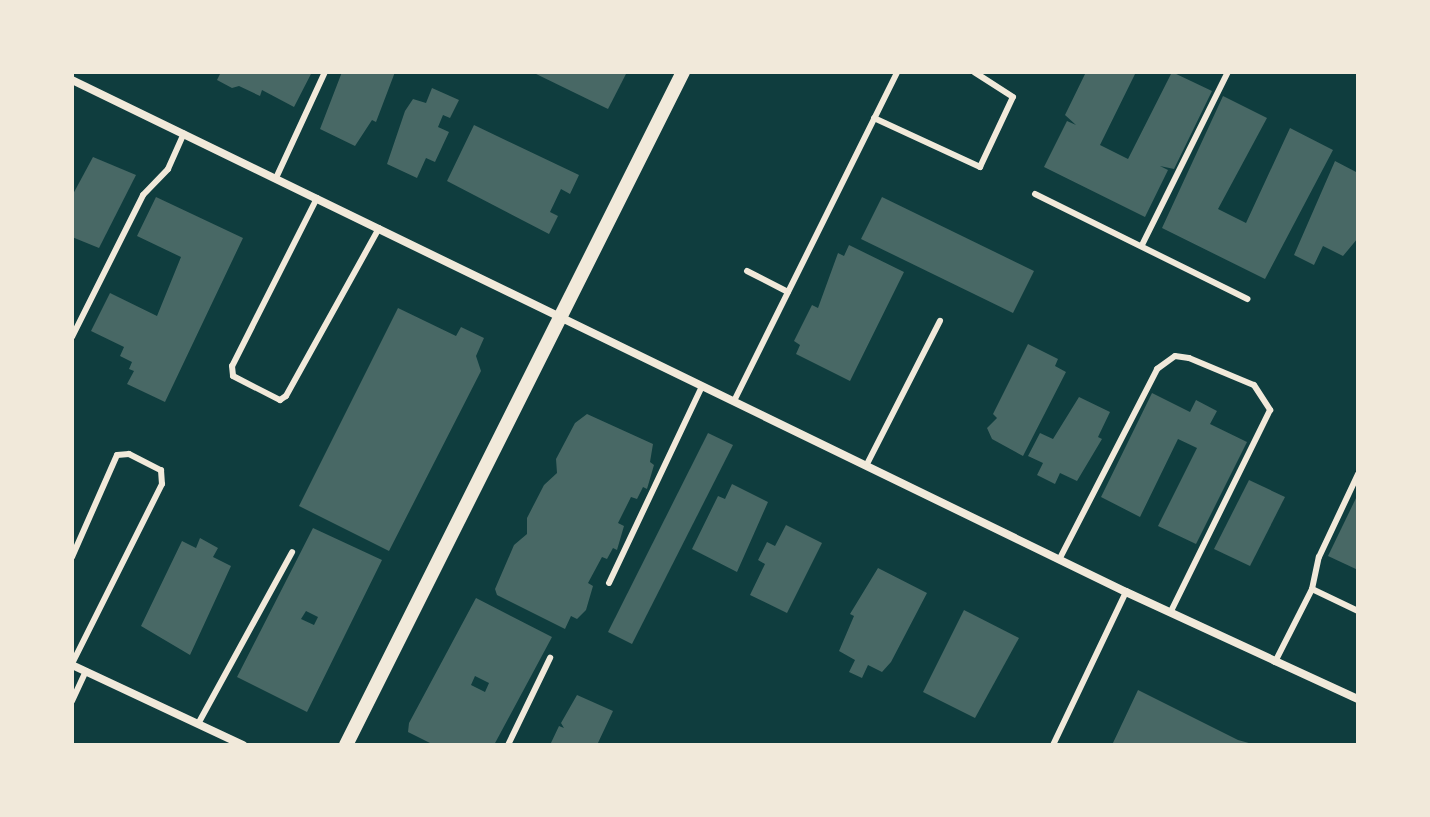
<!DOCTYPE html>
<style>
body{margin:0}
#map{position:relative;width:1430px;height:817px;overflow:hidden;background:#0f3d3e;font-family:Barlow,sans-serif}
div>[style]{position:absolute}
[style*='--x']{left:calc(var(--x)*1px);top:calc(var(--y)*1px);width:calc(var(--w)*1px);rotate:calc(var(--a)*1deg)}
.building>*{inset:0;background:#486865}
.service>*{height:6px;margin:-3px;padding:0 3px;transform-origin:3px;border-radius:3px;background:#f1e9da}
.minor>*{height:8px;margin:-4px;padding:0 4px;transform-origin:4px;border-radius:4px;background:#f1e9da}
.tertiary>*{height:14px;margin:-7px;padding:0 7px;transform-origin:7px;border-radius:7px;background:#f1e9da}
span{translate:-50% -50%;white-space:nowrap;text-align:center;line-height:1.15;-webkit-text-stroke:8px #f1e9da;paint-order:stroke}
.frame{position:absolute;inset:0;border:74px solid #f1e9da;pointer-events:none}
</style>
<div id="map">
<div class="building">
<div style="clip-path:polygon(221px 72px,312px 72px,294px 107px,262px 90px,260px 96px,239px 86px,232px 88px,217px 80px)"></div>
<div style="clip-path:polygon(342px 72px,395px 72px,376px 122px,372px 120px,355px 146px,320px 129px)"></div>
<div style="clip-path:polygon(532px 72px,627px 72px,608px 109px)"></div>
<div style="clip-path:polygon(1086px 72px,1136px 72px,1100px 145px,1128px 159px,1172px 72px,1212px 91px,1174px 169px,1160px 166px,1168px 170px,1145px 217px,1044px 167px,1067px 121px,1076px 125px,1065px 115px)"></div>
<div style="clip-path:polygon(432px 88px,459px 100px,450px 118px,443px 115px,438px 127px,449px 132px,435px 162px,426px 158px,417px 178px,387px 164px,405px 111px,413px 99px,426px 103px)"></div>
<div style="clip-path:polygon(1223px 96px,1267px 118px,1218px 209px,1246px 223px,1290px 128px,1333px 150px,1265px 279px,1162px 228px)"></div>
<div style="clip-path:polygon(474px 125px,579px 175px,570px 194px,561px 189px,550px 212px,558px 216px,549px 234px,447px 181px)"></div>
<div style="clip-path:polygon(93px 157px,136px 175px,99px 248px,72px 237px,72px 196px)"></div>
<div style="clip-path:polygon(1335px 161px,1358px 173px,1358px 238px,1343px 256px,1323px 246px,1314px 265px,1294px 255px)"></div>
<div style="clip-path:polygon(156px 197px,243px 238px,165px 402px,127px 384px,134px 371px,129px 369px,132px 362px,120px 356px,124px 347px,91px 331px,110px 293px,157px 316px,181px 257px,137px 236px)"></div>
<div style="clip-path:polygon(882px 197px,1034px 271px,1013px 313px,861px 239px)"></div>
<div style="clip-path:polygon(849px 245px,904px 272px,850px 381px,796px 354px,800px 345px,794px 341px,812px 305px,818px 308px,838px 253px,844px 256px)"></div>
<div style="clip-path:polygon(398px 308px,456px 336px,461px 327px,484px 338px,476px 356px,481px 371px,389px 551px,299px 506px)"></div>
<div style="clip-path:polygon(1028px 344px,1058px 359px,1055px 366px,1066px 372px,1023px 456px,992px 439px,987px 428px,997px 418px,993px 414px)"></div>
<div style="clip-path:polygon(1152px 393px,1190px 412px,1196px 400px,1217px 411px,1210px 424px,1247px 442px,1196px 544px,1158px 526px,1197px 448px,1178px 439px,1140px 517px,1101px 497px)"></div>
<div style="clip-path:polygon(1079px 397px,1110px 412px,1098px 437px,1102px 439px,1077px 481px,1060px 473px,1055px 484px,1037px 475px,1043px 463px,1028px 456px,1040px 433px,1053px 439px)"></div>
<div style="clip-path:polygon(587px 414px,653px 444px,650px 462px,654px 465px,647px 489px,643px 487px,637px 499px,631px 497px,618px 523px,624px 526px,617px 550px,613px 548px,607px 559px,602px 557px,588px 583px,593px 586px,586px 610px,577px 619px,571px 616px,565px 629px,497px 595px,495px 589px,514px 545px,527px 534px,527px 518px,544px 485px,557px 473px,556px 459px,575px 423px)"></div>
<div style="clip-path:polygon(708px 433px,733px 445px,632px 644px,608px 632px)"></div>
<div style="clip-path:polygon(1249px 480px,1285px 497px,1250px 566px,1214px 549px)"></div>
<div style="clip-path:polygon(732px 484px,768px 502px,737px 572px,692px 549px,718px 496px,725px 499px)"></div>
<div style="clip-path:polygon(1358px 494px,1358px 570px,1328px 556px)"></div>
<div style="clip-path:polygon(786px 525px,822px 543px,787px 613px,750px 595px,765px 564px,758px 560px,767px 542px,775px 546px)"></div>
<div style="clip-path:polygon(evenodd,313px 528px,382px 560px,307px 712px,237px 677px,313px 528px,306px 611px,318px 617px,314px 625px,301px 619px,306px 611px)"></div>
<div style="clip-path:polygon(200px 538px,218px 548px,213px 557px,231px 566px,190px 655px,141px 626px,182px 541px,196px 548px)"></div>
<div style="clip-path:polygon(878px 568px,927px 593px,891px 662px,882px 672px,868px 665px,862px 678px,849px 672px,855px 660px,839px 651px,854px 616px,850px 614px)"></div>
<div style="clip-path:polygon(evenodd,476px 598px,552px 637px,494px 745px,434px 745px,408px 732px,409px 723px,476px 598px,475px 676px,489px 683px,485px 692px,471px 685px,475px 676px)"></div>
<div style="clip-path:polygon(964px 610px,1019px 638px,975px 718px,923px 692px)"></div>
<div style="clip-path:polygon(1138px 690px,1238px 740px,1256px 745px,1112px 745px)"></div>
<div style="clip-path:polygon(577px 695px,613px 711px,597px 745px,550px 745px,559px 726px,564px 728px,561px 723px)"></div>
</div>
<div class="service">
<div style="--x:874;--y:118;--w:117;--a:24.8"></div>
<div style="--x:980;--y:167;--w:77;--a:-64.8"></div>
<div style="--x:1013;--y:97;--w:46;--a:-147.3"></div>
<div style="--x:276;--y:178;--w:117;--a:-65.2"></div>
<div style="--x:1035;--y:194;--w:237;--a:26.3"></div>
<div style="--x:317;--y:198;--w:188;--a:116.8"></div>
<div style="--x:232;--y:366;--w:10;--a:84"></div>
<div style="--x:233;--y:376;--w:53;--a:27.1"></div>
<div style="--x:280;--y:400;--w:7;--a:-34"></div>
<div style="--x:286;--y:396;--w:192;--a:-61"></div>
<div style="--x:1142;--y:245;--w:193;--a:-63.6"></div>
<div style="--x:747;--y:271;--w:46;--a:27.1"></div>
<div style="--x:72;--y:337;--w:159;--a:-63.4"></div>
<div style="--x:143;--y:195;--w:36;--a:-46"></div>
<div style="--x:168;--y:169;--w:39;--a:-66"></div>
<div style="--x:734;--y:401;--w:367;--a:-63.6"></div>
<div style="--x:866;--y:466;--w:163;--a:-63"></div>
<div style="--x:72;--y:557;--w:111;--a:-66.2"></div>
<div style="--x:117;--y:455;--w:12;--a:-5"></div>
<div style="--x:129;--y:454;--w:36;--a:27"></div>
<div style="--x:161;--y:470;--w:14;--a:86"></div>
<div style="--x:162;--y:484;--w:201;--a:116.6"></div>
<div style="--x:1059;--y:560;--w:215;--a:-62.8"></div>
<div style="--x:1157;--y:369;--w:22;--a:-36"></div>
<div style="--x:1175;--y:356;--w:14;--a:8"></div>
<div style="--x:1189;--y:358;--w:70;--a:22.6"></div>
<div style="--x:1254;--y:385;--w:30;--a:57"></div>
<div style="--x:1270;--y:410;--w:226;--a:116.2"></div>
<div style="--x:609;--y:583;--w:218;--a:-64.7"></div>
<div style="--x:1312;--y:589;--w:33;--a:-78"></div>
<div style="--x:1319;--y:557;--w:92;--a:-64.8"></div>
<div style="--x:1275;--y:662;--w:82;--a:-63.1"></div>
<div style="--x:1312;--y:589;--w:51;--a:25.6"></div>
<div style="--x:72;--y:701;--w:33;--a:-65"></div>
<div style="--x:198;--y:724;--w:196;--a:-61.3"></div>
<div style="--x:508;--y:745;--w:97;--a:-64.2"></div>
<div style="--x:1053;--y:745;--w:170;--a:-64.5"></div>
</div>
<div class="minor">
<div style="--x:72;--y:80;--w:1172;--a:25.91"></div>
<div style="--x:1126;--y:592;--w:255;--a:24.8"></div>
<div style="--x:72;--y:665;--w:189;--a:25.1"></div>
</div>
<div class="tertiary">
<div style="--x:346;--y:745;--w:753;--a:-63.4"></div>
</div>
<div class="frame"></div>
</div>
